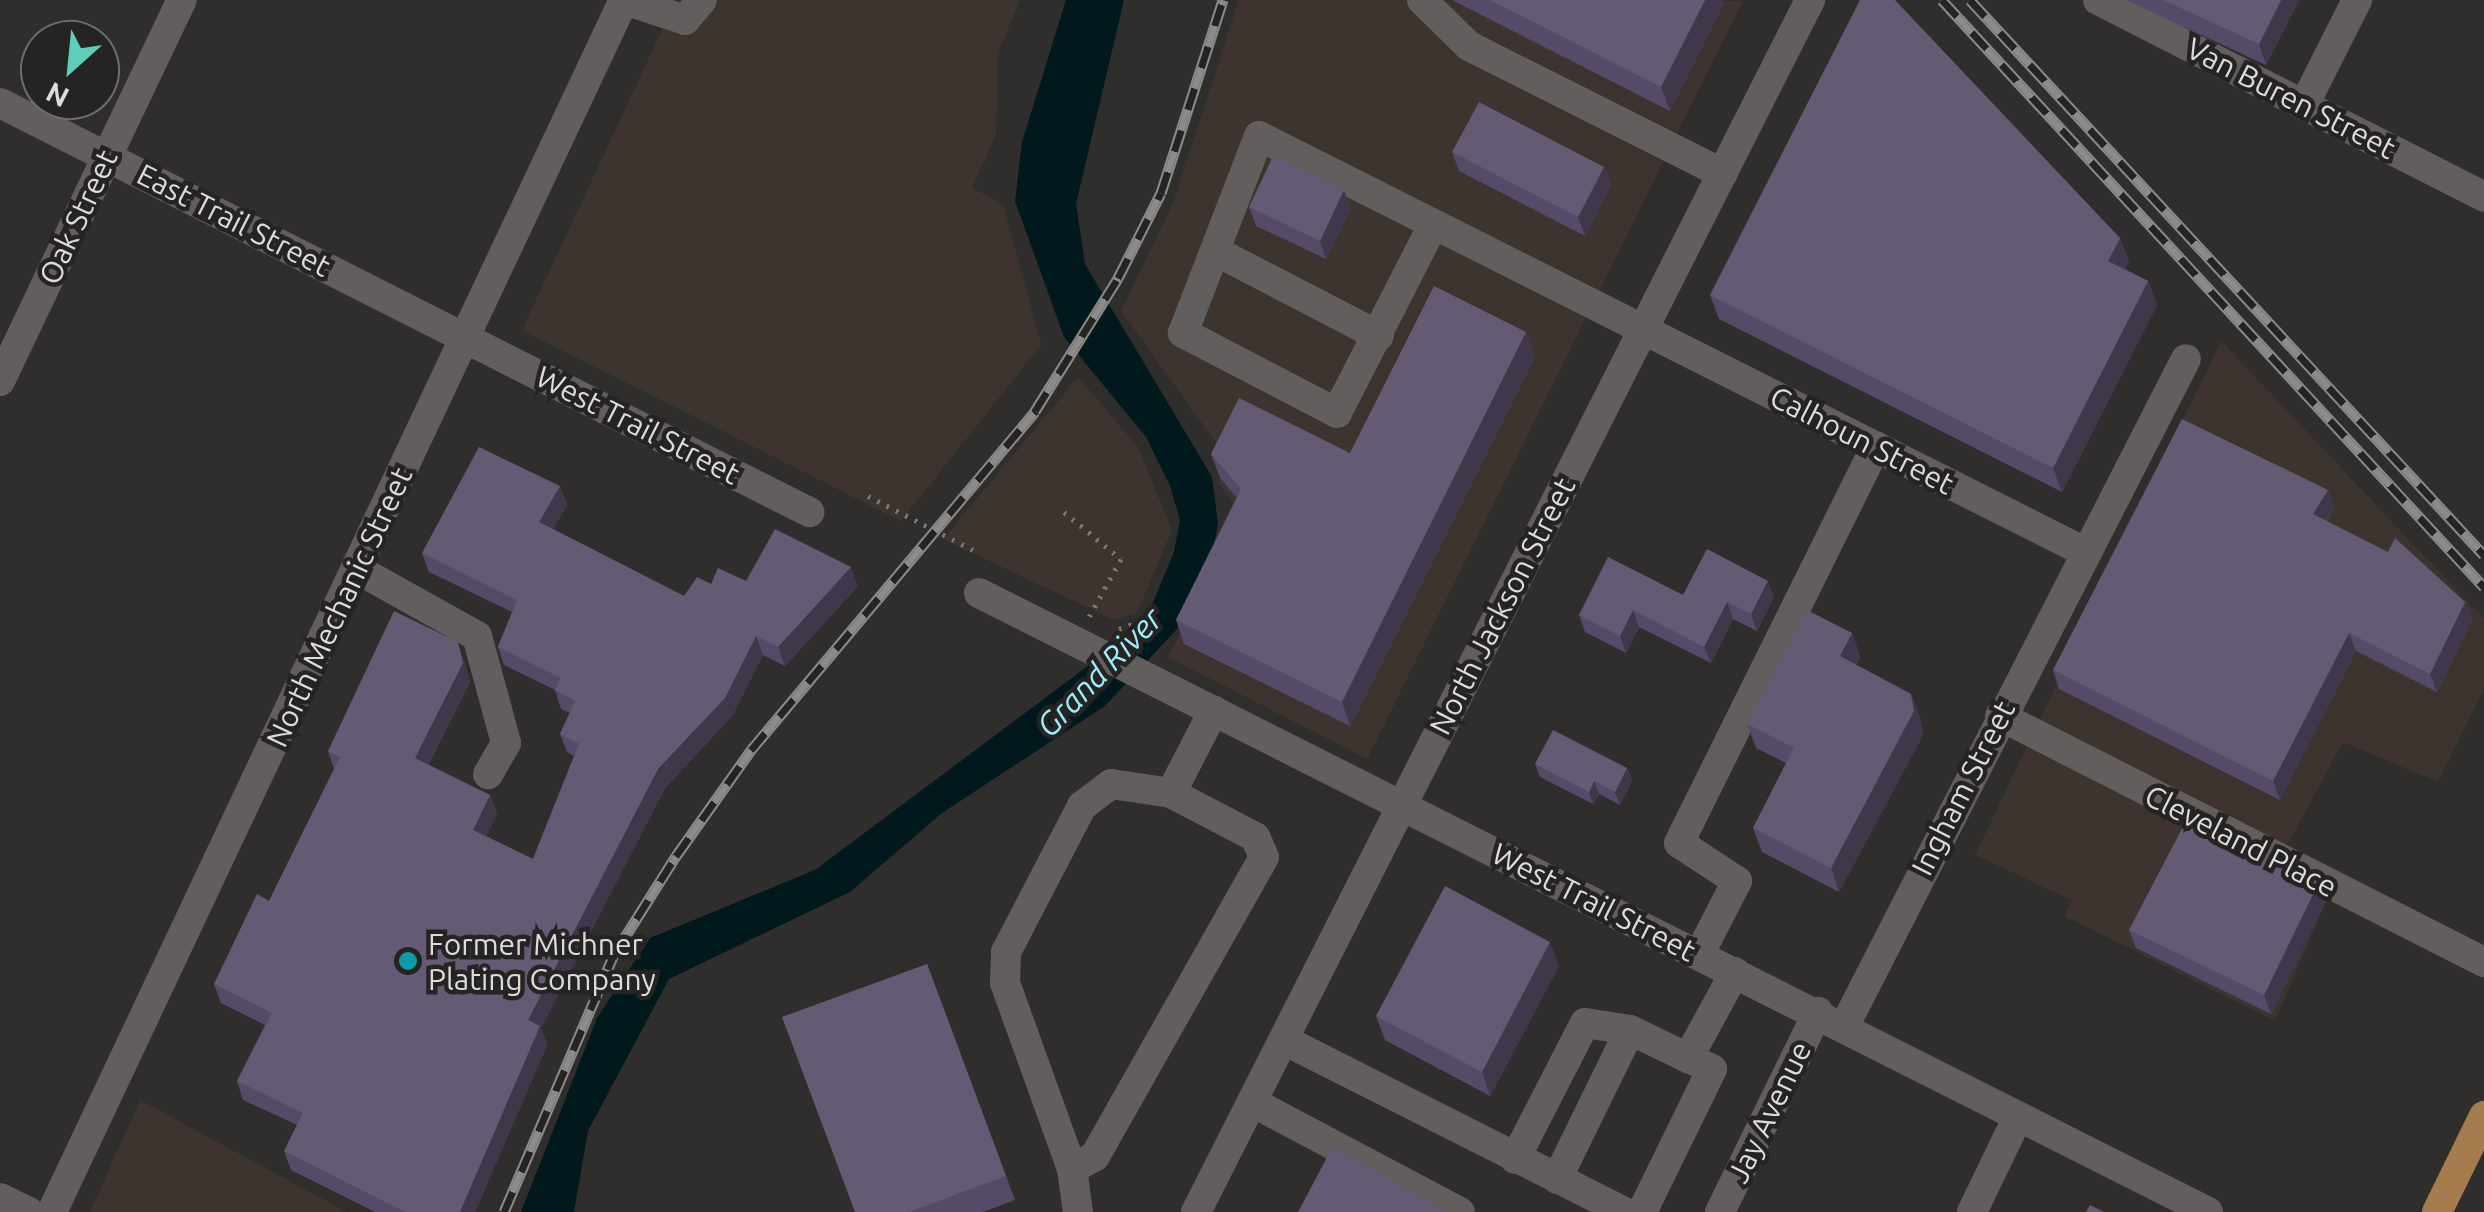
<!DOCTYPE html>
<style>
body{margin:0}
#map{position:relative;width:2484px;height:1212px;overflow:hidden;background:#302e2c;font-family:Ubuntu,sans-serif}
div>[style]{position:absolute}
[style*='--x']{left:calc(var(--x)*1px);top:calc(var(--y)*1px);width:calc(var(--w)*1px);rotate:calc(var(--a)*1deg)}
.built>*{inset:0;background:#3d3430}
.water>*{inset:0;background:#01181c}
.path>*{height:5px;margin-top:-2.5px;transform-origin:0;background:repeating-linear-gradient(90deg,#7a7977 0 2.5px,transparent 0 10.5px)}
.minor>*{height:30px;margin:-15px;padding:0 15px;transform-origin:15px;border-radius:15px;background:#615e5d}
.major>*{height:30px;margin:-15px;padding:0 15px;transform-origin:15px;border-radius:15px;background:#a47c4e}
.rail>*{height:11px;margin-top:-5.5px;transform-origin:0;background:repeating-linear-gradient(90deg,#262422 0 22px,#8c8b89 0 44px);box-sizing:border-box;border-block:2px solid #8c8b89}
.wall>*{inset:0;background:#554a67}
.shaded-wall>*{inset:0;background:#40384a}
.building>*{inset:0;background:#645a73}
.dots>*{width:28px;height:28px;translate:-50% -50%;box-sizing:border-box;border:5px solid #262422;border-radius:50%}
span{translate:-50% -50%;white-space:nowrap;text-align:center;line-height:1.15;-webkit-text-stroke:9px #262422;paint-order:stroke}
.street-label{font-size:30px;color:#dddcdb}
.poi-label{font-size:30px;color:#dddcdb}
.left{translate:0 -50%;text-align:left}
.water-label{font-size:32px;color:#9aeefd;font-style:italic}
.north{position:absolute;left:20px;top:20px;width:100px;height:100px;box-sizing:border-box;background:#262422;border:2px solid #6f6e6c;border-radius:50%;rotate:207deg;font-size:28px;font-weight:700;line-height:40px;text-align:center;color:#dddcdb}
.north::after{content:'';display:block;margin:auto;width:35px;height:45px;background:#5dceb9;clip-path:polygon(50% 0,100% 100%,50% 72%,0 100%)}
</style>
<div id="map">
<div class="built">
<div style="clip-path:polygon(676px 0,1020px 0,998px 53px,996px 135px,972px 188px,1003px 204px,1041px 345px,901px 521px,522px 330px)"></div>
<div style="clip-path:polygon(1239px 0,1743px 1px,1367px 759px,1168px 657px,1241px 514px,1218px 482px,1225px 455px,1121px 311px,1173px 203px)"></div>
<div style="clip-path:polygon(2221px 341px,2484px 619px,2484px 689px,2438px 782px,2343px 742px,2285px 849px,2336px 879px,2275px 1021px,2065px 916px,2072px 900px,1975px 855px)"></div>
<div style="clip-path:polygon(1078px 377px,1138px 447px,1172px 530px,1137px 613px,1114px 620px,943px 539px)"></div>
<div style="clip-path:polygon(140px 1100px,347px 1212px,90px 1212px)"></div>
</div>
<div class="water">
<div style="clip-path:polygon(1066px 0,1124px 0,1076px 204px,1085px 264px,1212px 477px,1218px 524px,1209px 571px,1178px 628px,1105px 706px,942px 813px,850px 892px,669px 979px,588px 1131px,574px 1212px,521px 1212px,597px 1018px,650px 938px,815px 870px,1144px 624px,1174px 552px,1180px 520px,1170px 486px,1146px 437px,1064px 337px,1015px 201px,1022px 142px)"></div>
</div>
<div class="path">
<div style="--x:868;--y:496;--w:120;--a:27.2"></div>
<div style="--x:1064;--y:512;--w:74;--a:39.5"></div>
<div style="--x:1121;--y:559;--w:66;--a:118.9"></div>
<div style="--x:1119;--y:629;--w:29;--a:-20"></div>
</div>
<div class="minor">
<div style="--x:625;--y:0;--w:63;--a:18.4"></div>
<div style="--x:685;--y:20;--w:26;--a:-50"></div>
<div style="--x:1422;--y:0;--w:66;--a:44.4"></div>
<div style="--x:1469;--y:46;--w:284;--a:26.7"></div>
<div style="--x:2098;--y:0;--w:433;--a:27"></div>
<div style="--x:0;--y:103;--w:907;--a:26.82"></div>
<div style="--x:2304;--y:105;--w:118;--a:-63.2"></div>
<div style="--x:1433;--y:225;--w:211;--a:117.1"></div>
<div style="--x:1337;--y:413;--w:174;--a:-152.5"></div>
<div style="--x:1183;--y:333;--w:211;--a:-68.9"></div>
<div style="--x:1259;--y:136;--w:920;--a:26.73"></div>
<div style="--x:1219;--y:253;--w:180;--a:27.4"></div>
<div style="--x:0;--y:381;--w:422;--a:-64.5"></div>
<div style="--x:357;--y:569;--w:137;--a:29.2"></div>
<div style="--x:477;--y:636;--w:111;--a:74.8"></div>
<div style="--x:506;--y:743;--w:36;--a:120"></div>
<div style="--x:979;--y:593;--w:1376;--a:26.73"></div>
<div style="--x:2000;--y:716;--w:543;--a:26.94"></div>
<div style="--x:1699;--y:955;--w:83;--a:-62.8"></div>
<div style="--x:1737;--y:881;--w:69;--a:-146.8"></div>
<div style="--x:1679;--y:843;--w:443;--a:-63.6"></div>
<div style="--x:1845;--y:1025;--w:748;--a:-62.89"></div>
<div style="--x:1284;--y:1040;--w:381;--a:26.8"></div>
<div style="--x:1252;--y:1102;--w:235;--a:27.9"></div>
<div style="--x:1515;--y:1159;--w:153;--a:-62.8"></div>
<div style="--x:1585;--y:1023;--w:46;--a:8.8"></div>
<div style="--x:1072;--y:1169;--w:26;--a:-29"></div>
<div style="--x:1095;--y:1156;--w:343;--a:-60.5"></div>
<div style="--x:1264;--y:857;--w:22;--a:-114"></div>
<div style="--x:1255;--y:837;--w:95;--a:-152.4"></div>
<div style="--x:1557;--y:1179;--w:166;--a:-63.9"></div>
<div style="--x:1630;--y:1030;--w:64;--a:25.8"></div>
<div style="--x:0;--y:1198;--w:32;--a:26"></div>
<div style="--x:52;--y:1212;--w:1340;--a:-64.74"></div>
<div style="--x:1078;--y:1212;--w:43;--a:-97.9"></div>
<div style="--x:1072;--y:1169;--w:198;--a:-109.8"></div>
<div style="--x:1005;--y:983;--w:31;--a:-88"></div>
<div style="--x:1006;--y:952;--w:165;--a:-62.5"></div>
<div style="--x:1082;--y:806;--w:36;--a:-37"></div>
<div style="--x:1111;--y:784;--w:61;--a:8.5"></div>
<div style="--x:1171;--y:793;--w:93;--a:-62.6"></div>
<div style="--x:1196;--y:1212;--w:1359;--a:-63.13"></div>
<div style="--x:1642;--y:1212;--w:159;--a:-63.9"></div>
<div style="--x:1712;--y:1069;--w:26;--a:-155"></div>
<div style="--x:1688;--y:1058;--w:98;--a:-61.3"></div>
<div style="--x:1720;--y:1212;--w:223;--a:-63.9"></div>
<div style="--x:1972;--y:1212;--w:106;--a:-64.2"></div>
</div>
<div class="major">
<div style="--x:2437;--y:1212;--w:107;--a:-63.9"></div>
</div>
<div class="rail">
<div style="--x:1942;--y:0;--w:799;--a:47.28"></div>
<div style="--x:1970;--y:0;--w:756;--a:47.2"></div>
<div style="--x:504;--y:1212;--w:278;--a:-66.9"></div>
<div style="--x:613;--y:956;--w:118;--a:-57.8"></div>
<div style="--x:676;--y:856;--w:130;--a:-54.7"></div>
<div style="--x:751;--y:750;--w:442;--a:-50"></div>
<div style="--x:1035;--y:411;--w:157;--a:-58"></div>
<div style="--x:1118;--y:278;--w:95;--a:-63.2"></div>
<div style="--x:1161;--y:193;--w:203;--a:-72.2"></div>
</div>
<div class="wall">
<div style="clip-path:polygon(1452px 0,1722px 0,1724px 3px,1670px 111px)"></div>
<div style="clip-path:polygon(2126px 0,2299px 0,2266px 65px)"></div>
<div style="clip-path:polygon(1452px 152px,1604px 167px,1611px 185px,1585px 236px,1459px 171px)"></div>
<div style="clip-path:polygon(1249px 207px,1351px 208px,1326px 259px,1256px 226px)"></div>
<div style="clip-path:polygon(2120px 238px,2129px 262px,2125px 269px,2148px 281px,2157px 305px,2062px 492px,1719px 319px,1710px 295px)"></div>
<div style="clip-path:polygon(1526px 332px,1535px 356px,1350px 726px,1184px 644px,1176px 620px,1237px 498px,1220px 478px,1211px 454px,1350px 453px)"></div>
<div style="clip-path:polygon(560px 486px,567px 505px,553px 529px,684px 596px,711px 584px,746px 581px,858px 586px,785px 666px,763px 655px,732px 716px,665px 788px,541px 1028px,547px 1045px,475px 1212px,375px 1212px,291px 1170px,284px 1151px,297px 1125px,243px 1100px,237px 1081px,265px 1025px,221px 1003px,214px 984px,269px 901px,334px 769px,328px 751px,464px 661px,470px 682px,428px 765px,490px 795px,497px 814px,486px 836px,533px 859px,574px 756px,567px 752px,560px 734px,570px 713px,561px 709px,555px 690px,504px 665px,498px 647px,512px 612px,429px 572px,422px 553px)"></div>
<div style="clip-path:polygon(2328px 490px,2334px 508px,2327px 521px,2465px 602px,2472px 620px,2437px 692px,2356px 651px,2280px 800px,2059px 689px,2053px 670px)"></div>
<div style="clip-path:polygon(1683px 595px,1774px 597px,1757px 631px,1733px 619px,1711px 663px,1639px 627px,1626px 653px,1585px 632px,1579px 615px)"></div>
<div style="clip-path:polygon(1852px 633px,1860px 657px,1856px 665px,1911px 694px,1920px 718px,1923px 735px,1839px 892px,1762px 852px,1753px 828px,1786px 763px,1756px 748px,1747px 724px)"></div>
<div style="clip-path:polygon(1535px 764px,1627px 768px,1632px 781px,1620px 805px,1599px 794px,1593px 804px,1540px 777px)"></div>
<div style="clip-path:polygon(2318px 884px,2325px 902px,2271px 1014px,2136px 948px,2129px 930px)"></div>
<div style="clip-path:polygon(927px 964px,1015px 1200px,983px 1212px,855px 1212px)"></div>
<div style="clip-path:polygon(1559px 966px,1490px 1096px,1385px 1040px,1376px 1016px)"></div>
</div>
<div class="shaded-wall">
<div style="clip-path:polygon(1705px 0,1722px 0,1724px 3px,1670px 111px,1661px 87px)"></div>
<div style="clip-path:polygon(2281px 0,2299px 0,2266px 65px,2259px 44px)"></div>
<div style="clip-path:polygon(1604px 167px,1611px 185px,1585px 236px,1578px 217px)"></div>
<div style="clip-path:polygon(1344px 190px,1351px 208px,1326px 259px,1320px 241px)"></div>
<div style="clip-path:polygon(2120px 238px,2129px 262px,2117px 285px,2108px 261px)"></div>
<div style="clip-path:polygon(2148px 281px,2157px 305px,2062px 492px,2053px 468px)"></div>
<div style="clip-path:polygon(1526px 332px,1535px 356px,1350px 726px,1342px 702px)"></div>
<div style="clip-path:polygon(560px 486px,567px 505px,546px 541px,539px 522px)"></div>
<div style="clip-path:polygon(2328px 490px,2334px 508px,2320px 532px,2313px 514px)"></div>
<div style="clip-path:polygon(851px 567px,858px 586px,785px 666px,778px 647px)"></div>
<div style="clip-path:polygon(1768px 581px,1774px 597px,1757px 631px,1751px 614px)"></div>
<div style="clip-path:polygon(1727px 602px,1733px 619px,1711px 663px,1704px 647px)"></div>
<div style="clip-path:polygon(2465px 602px,2472px 620px,2437px 692px,2430px 674px)"></div>
<div style="clip-path:polygon(1633px 610px,1639px 627px,1626px 653px,1620px 636px)"></div>
<div style="clip-path:polygon(1852px 633px,1860px 657px,1848px 680px,1840px 656px)"></div>
<div style="clip-path:polygon(2349px 633px,2356px 651px,2280px 800px,2273px 781px)"></div>
<div style="clip-path:polygon(756px 636px,763px 655px,732px 716px,665px 788px,541px 1028px,547px 1045px,475px 1212px,460px 1212px,528px 1020px,658px 769px)"></div>
<div style="clip-path:polygon(458px 642px,470px 682px,421px 777px,415px 758px)"></div>
<div style="clip-path:polygon(1911px 694px,1920px 718px,1923px 735px,1839px 892px,1831px 868px)"></div>
<div style="clip-path:polygon(1627px 768px,1632px 781px,1620px 805px,1615px 792px)"></div>
<div style="clip-path:polygon(1594px 781px,1599px 794px,1593px 804px,1589px 792px)"></div>
<div style="clip-path:polygon(490px 795px,497px 814px,480px 848px,473px 830px)"></div>
<div style="clip-path:polygon(2318px 884px,2325px 902px,2271px 1014px,2264px 995px)"></div>
<div style="clip-path:polygon(1550px 942px,1559px 966px,1490px 1096px,1482px 1072px)"></div>
</div>
<div class="building">
<div style="clip-path:polygon(1490px 0,1705px 0,1661px 87px)"></div>
<div style="clip-path:polygon(1860px 0,1895px 0,2120px 238px,2108px 261px,2148px 281px,2053px 468px,1710px 295px)"></div>
<div style="clip-path:polygon(2163px 0,2281px 0,2259px 44px)"></div>
<div style="clip-path:polygon(1479px 102px,1604px 167px,1578px 217px,1452px 152px)"></div>
<div style="clip-path:polygon(1273px 156px,1344px 190px,1320px 241px,1249px 207px)"></div>
<div style="clip-path:polygon(1434px 286px,1526px 332px,1342px 702px,1176px 620px,1241px 489px,1211px 454px,1239px 398px,1350px 453px)"></div>
<div style="clip-path:polygon(2182px 419px,2328px 490px,2313px 514px,2388px 552px,2395px 538px,2465px 602px,2430px 674px,2349px 633px,2273px 781px,2053px 670px)"></div>
<div style="clip-path:polygon(479px 447px,560px 486px,539px 522px,684px 596px,697px 577px,711px 584px,718px 568px,746px 581px,775px 529px,851px 567px,778px 647px,756px 636px,725px 698px,658px 769px,528px 1020px,540px 1026px,460px 1212px,405px 1212px,284px 1151px,303px 1113px,237px 1081px,272px 1013px,214px 984px,257px 894px,269px 901px,340px 757px,328px 751px,394px 611px,458px 642px,463px 663px,415px 758px,490px 795px,473px 830px,533px 859px,579px 744px,560px 734px,575px 701px,555px 690px,561px 678px,498px 647px,517px 600px,422px 553px)"></div>
<div style="clip-path:polygon(1707px 549px,1768px 581px,1751px 614px,1727px 602px,1704px 647px,1633px 610px,1620px 636px,1579px 615px,1608px 557px,1683px 595px)"></div>
<div style="clip-path:polygon(1807px 610px,1852px 633px,1840px 656px,1911px 694px,1914px 711px,1831px 868px,1753px 828px,1794px 748px,1747px 724px)"></div>
<div style="clip-path:polygon(1553px 730px,1627px 768px,1615px 792px,1594px 781px,1589px 792px,1535px 764px)"></div>
<div style="clip-path:polygon(2188px 817px,2318px 884px,2264px 995px,2129px 930px)"></div>
<div style="clip-path:polygon(1445px 886px,1550px 942px,1482px 1072px,1376px 1016px)"></div>
<div style="clip-path:polygon(927px 964px,1006px 1176px,909px 1212px,855px 1212px,782px 1017px)"></div>
<div style="clip-path:polygon(1333px 1146px,1445px 1212px,1298px 1212px)"></div>
<div style="clip-path:polygon(2090px 1205px,2104px 1212px,2086px 1212px)"></div>
</div>
<div class="dots">
<div style="left:408px;top:961px;background:#0f9aa8"></div>
</div>
<div class="street-label">
<span style="left:2291px;top:98px;rotate:27deg">Van Buren Street</span>
<span style="left:78px;top:217px;rotate:-65deg">Oak Street</span>
<span style="left:234px;top:220px;rotate:27deg">East Trail Street</span>
<span style="left:638px;top:425px;rotate:27deg">West Trail Street</span>
<span style="left:1862px;top:440px;rotate:27deg">Calhoun Street</span>
<span style="left:1502px;top:606px;rotate:-63deg">North Jackson Street</span>
<span style="left:339px;top:607px;rotate:-65deg">North Mechanic Street</span>
<span style="left:1963px;top:788px;rotate:-63deg">Ingham Street</span>
<span style="left:2241px;top:841px;rotate:27deg">Cleveland Place</span>
<span style="left:1594px;top:902px;rotate:27deg">West Trail Street</span>
<span style="left:1769px;top:1112px;rotate:-64deg">Jay Avenue</span>
</div>
<div class="poi-label">
<span class="left" style="left:428px;top:961px">Former Michner<br>Plating Company</span>
</div>
<div class="water-label">
<span style="left:1099px;top:672px;rotate:-46deg">Grand River</span>
</div>
<div class="north">N</div>
</div>
